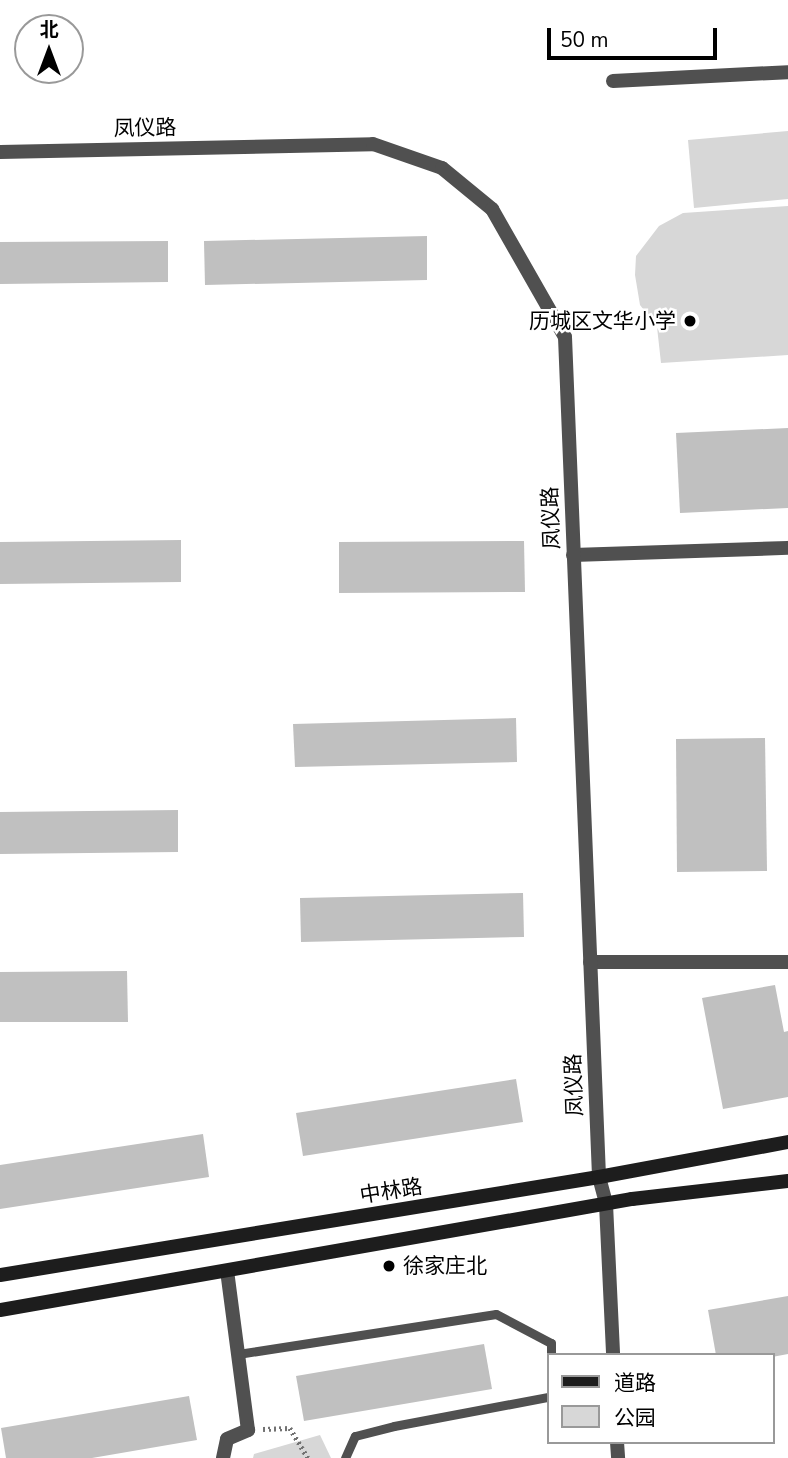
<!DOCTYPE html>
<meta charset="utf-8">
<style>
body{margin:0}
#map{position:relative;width:788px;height:1458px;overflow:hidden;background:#fff;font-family:"Nunito Sans","Noto Sans SC",sans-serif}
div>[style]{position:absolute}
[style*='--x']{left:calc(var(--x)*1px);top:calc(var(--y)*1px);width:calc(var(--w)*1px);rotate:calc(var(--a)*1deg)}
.green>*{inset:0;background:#d7d7d7}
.building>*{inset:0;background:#c0c0c0}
.path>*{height:4.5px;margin-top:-2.25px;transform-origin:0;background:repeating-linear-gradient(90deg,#727272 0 2px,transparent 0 5.5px)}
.service>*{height:9px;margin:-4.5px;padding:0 4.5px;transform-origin:4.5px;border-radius:4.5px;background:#505050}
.minor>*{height:14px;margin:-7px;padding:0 7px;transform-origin:7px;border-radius:7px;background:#505050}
.tertiary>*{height:14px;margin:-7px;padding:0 7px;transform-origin:7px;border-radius:7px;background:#505050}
.secondary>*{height:14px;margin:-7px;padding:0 7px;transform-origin:7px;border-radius:7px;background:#1d1d1d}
.dots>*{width:19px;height:19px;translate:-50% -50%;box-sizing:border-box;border:4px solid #fff;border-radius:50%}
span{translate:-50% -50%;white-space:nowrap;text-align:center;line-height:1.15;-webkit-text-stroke:5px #fff;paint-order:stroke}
.street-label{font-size:21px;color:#000}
.poi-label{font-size:21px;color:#000}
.right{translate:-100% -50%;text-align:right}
.left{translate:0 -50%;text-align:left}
.legend{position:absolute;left:547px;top:1353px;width:228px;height:91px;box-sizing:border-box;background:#fff;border:2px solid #999;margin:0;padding:9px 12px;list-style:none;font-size:21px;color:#000}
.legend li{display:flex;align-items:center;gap:14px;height:35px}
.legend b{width:35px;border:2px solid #999}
.north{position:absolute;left:14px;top:14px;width:70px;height:70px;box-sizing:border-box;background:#fff;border:2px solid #999;border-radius:50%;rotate:0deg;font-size:19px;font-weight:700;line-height:28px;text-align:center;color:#000}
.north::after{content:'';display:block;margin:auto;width:24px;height:32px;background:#000;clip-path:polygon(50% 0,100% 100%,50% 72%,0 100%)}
.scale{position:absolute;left:547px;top:28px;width:170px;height:32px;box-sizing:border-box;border:4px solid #000;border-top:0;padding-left:9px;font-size:21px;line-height:24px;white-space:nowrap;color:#000;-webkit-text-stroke:5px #fff;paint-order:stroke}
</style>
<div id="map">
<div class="green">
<div style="clip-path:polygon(788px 131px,788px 199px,694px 208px,688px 140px)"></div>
<div style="clip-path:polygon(788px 206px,788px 355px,661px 363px,657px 327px,640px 305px,635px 275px,636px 256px,659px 226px,683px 213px)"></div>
<div style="clip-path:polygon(320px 1435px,331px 1458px,253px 1458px,254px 1454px)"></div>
</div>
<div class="building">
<div style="clip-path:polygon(427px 236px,427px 280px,205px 285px,204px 241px)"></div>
<div style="clip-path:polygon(168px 241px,168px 282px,0 284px,0 242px)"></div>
<div style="clip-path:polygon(788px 428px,788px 508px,680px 513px,676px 433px)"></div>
<div style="clip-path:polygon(181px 540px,181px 582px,0 584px,0 542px)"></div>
<div style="clip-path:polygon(524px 541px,525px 592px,339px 593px,339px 542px)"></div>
<div style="clip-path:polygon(516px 718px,517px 762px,295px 767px,293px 724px)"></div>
<div style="clip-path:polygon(765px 738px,767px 871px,677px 872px,676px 739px)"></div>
<div style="clip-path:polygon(178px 810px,178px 852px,0 854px,0 812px)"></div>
<div style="clip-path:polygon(523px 893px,524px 937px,301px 942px,300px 898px)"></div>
<div style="clip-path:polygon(127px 971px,128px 1022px,0 1022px,0 972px)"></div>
<div style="clip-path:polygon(775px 985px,784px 1032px,788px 1031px,788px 1097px,723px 1109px,702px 998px)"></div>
<div style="clip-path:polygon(516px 1079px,523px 1122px,303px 1156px,296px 1113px)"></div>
<div style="clip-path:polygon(203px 1134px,209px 1177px,0 1209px,0 1165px)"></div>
<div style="clip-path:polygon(788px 1296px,788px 1354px,772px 1357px,716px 1355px,708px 1310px)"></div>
<div style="clip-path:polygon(484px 1344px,492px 1389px,304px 1421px,296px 1376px)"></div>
<div style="clip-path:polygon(189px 1396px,197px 1440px,92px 1458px,6px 1458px,1px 1428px)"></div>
</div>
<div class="path">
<div style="--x:263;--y:1429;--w:27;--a:-2"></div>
<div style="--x:290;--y:1428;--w:35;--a:59"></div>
</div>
<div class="service">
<div style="--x:238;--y:1354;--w:261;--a:-8.8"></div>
<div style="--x:496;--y:1314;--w:62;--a:27.8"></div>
<div style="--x:551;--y:1343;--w:12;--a:90"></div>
<div style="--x:345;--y:1458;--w:24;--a:-66"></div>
<div style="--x:355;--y:1436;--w:40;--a:-14.4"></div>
<div style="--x:394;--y:1426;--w:157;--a:-10.7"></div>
</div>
<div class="minor">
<div style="--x:613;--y:81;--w:175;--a:-2.9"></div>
<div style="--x:573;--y:555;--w:215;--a:-1.9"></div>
<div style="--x:590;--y:962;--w:198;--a:0"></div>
<div style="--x:223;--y:1458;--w:19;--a:-78"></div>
<div style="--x:227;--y:1439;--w:23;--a:-23"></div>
<div style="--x:248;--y:1430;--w:160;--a:-97.5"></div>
</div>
<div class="tertiary">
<div style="--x:0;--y:152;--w:373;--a:-1.2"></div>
<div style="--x:373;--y:144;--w:73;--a:19.2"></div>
<div style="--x:442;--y:168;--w:65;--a:39.4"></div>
<div style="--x:492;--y:209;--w:147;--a:60.3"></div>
<div style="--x:565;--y:337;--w:841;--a:87.68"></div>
<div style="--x:599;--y:1177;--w:28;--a:75"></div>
<div style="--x:606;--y:1204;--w:151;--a:87.3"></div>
<div style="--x:617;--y:1442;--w:16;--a:86"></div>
</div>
<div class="secondary">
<div style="--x:0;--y:1275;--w:607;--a:-9.29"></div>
<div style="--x:599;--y:1177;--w:192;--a:-10.5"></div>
<div style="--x:0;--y:1310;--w:642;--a:-9.96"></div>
<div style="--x:632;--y:1199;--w:157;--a:-6.6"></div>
</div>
<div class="dots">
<div style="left:690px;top:321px;background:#000"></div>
<div style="left:389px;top:1266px;background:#000"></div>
</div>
<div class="street-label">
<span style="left:145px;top:128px;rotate:-1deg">凤仪路</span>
<span style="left:551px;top:518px;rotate:-92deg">凤仪路</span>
<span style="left:574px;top:1085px;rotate:-92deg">凤仪路</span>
<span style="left:391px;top:1191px;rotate:-9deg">中林路</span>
</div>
<div class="poi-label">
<span class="right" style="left:676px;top:321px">历城区文华小学</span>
<span class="left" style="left:403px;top:1266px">徐家庄北</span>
</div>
<ul class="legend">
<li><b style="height:9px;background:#1d1d1d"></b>道路</li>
<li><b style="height:19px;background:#d7d7d7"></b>公园</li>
</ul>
<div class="north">北</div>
<div class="scale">50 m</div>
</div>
